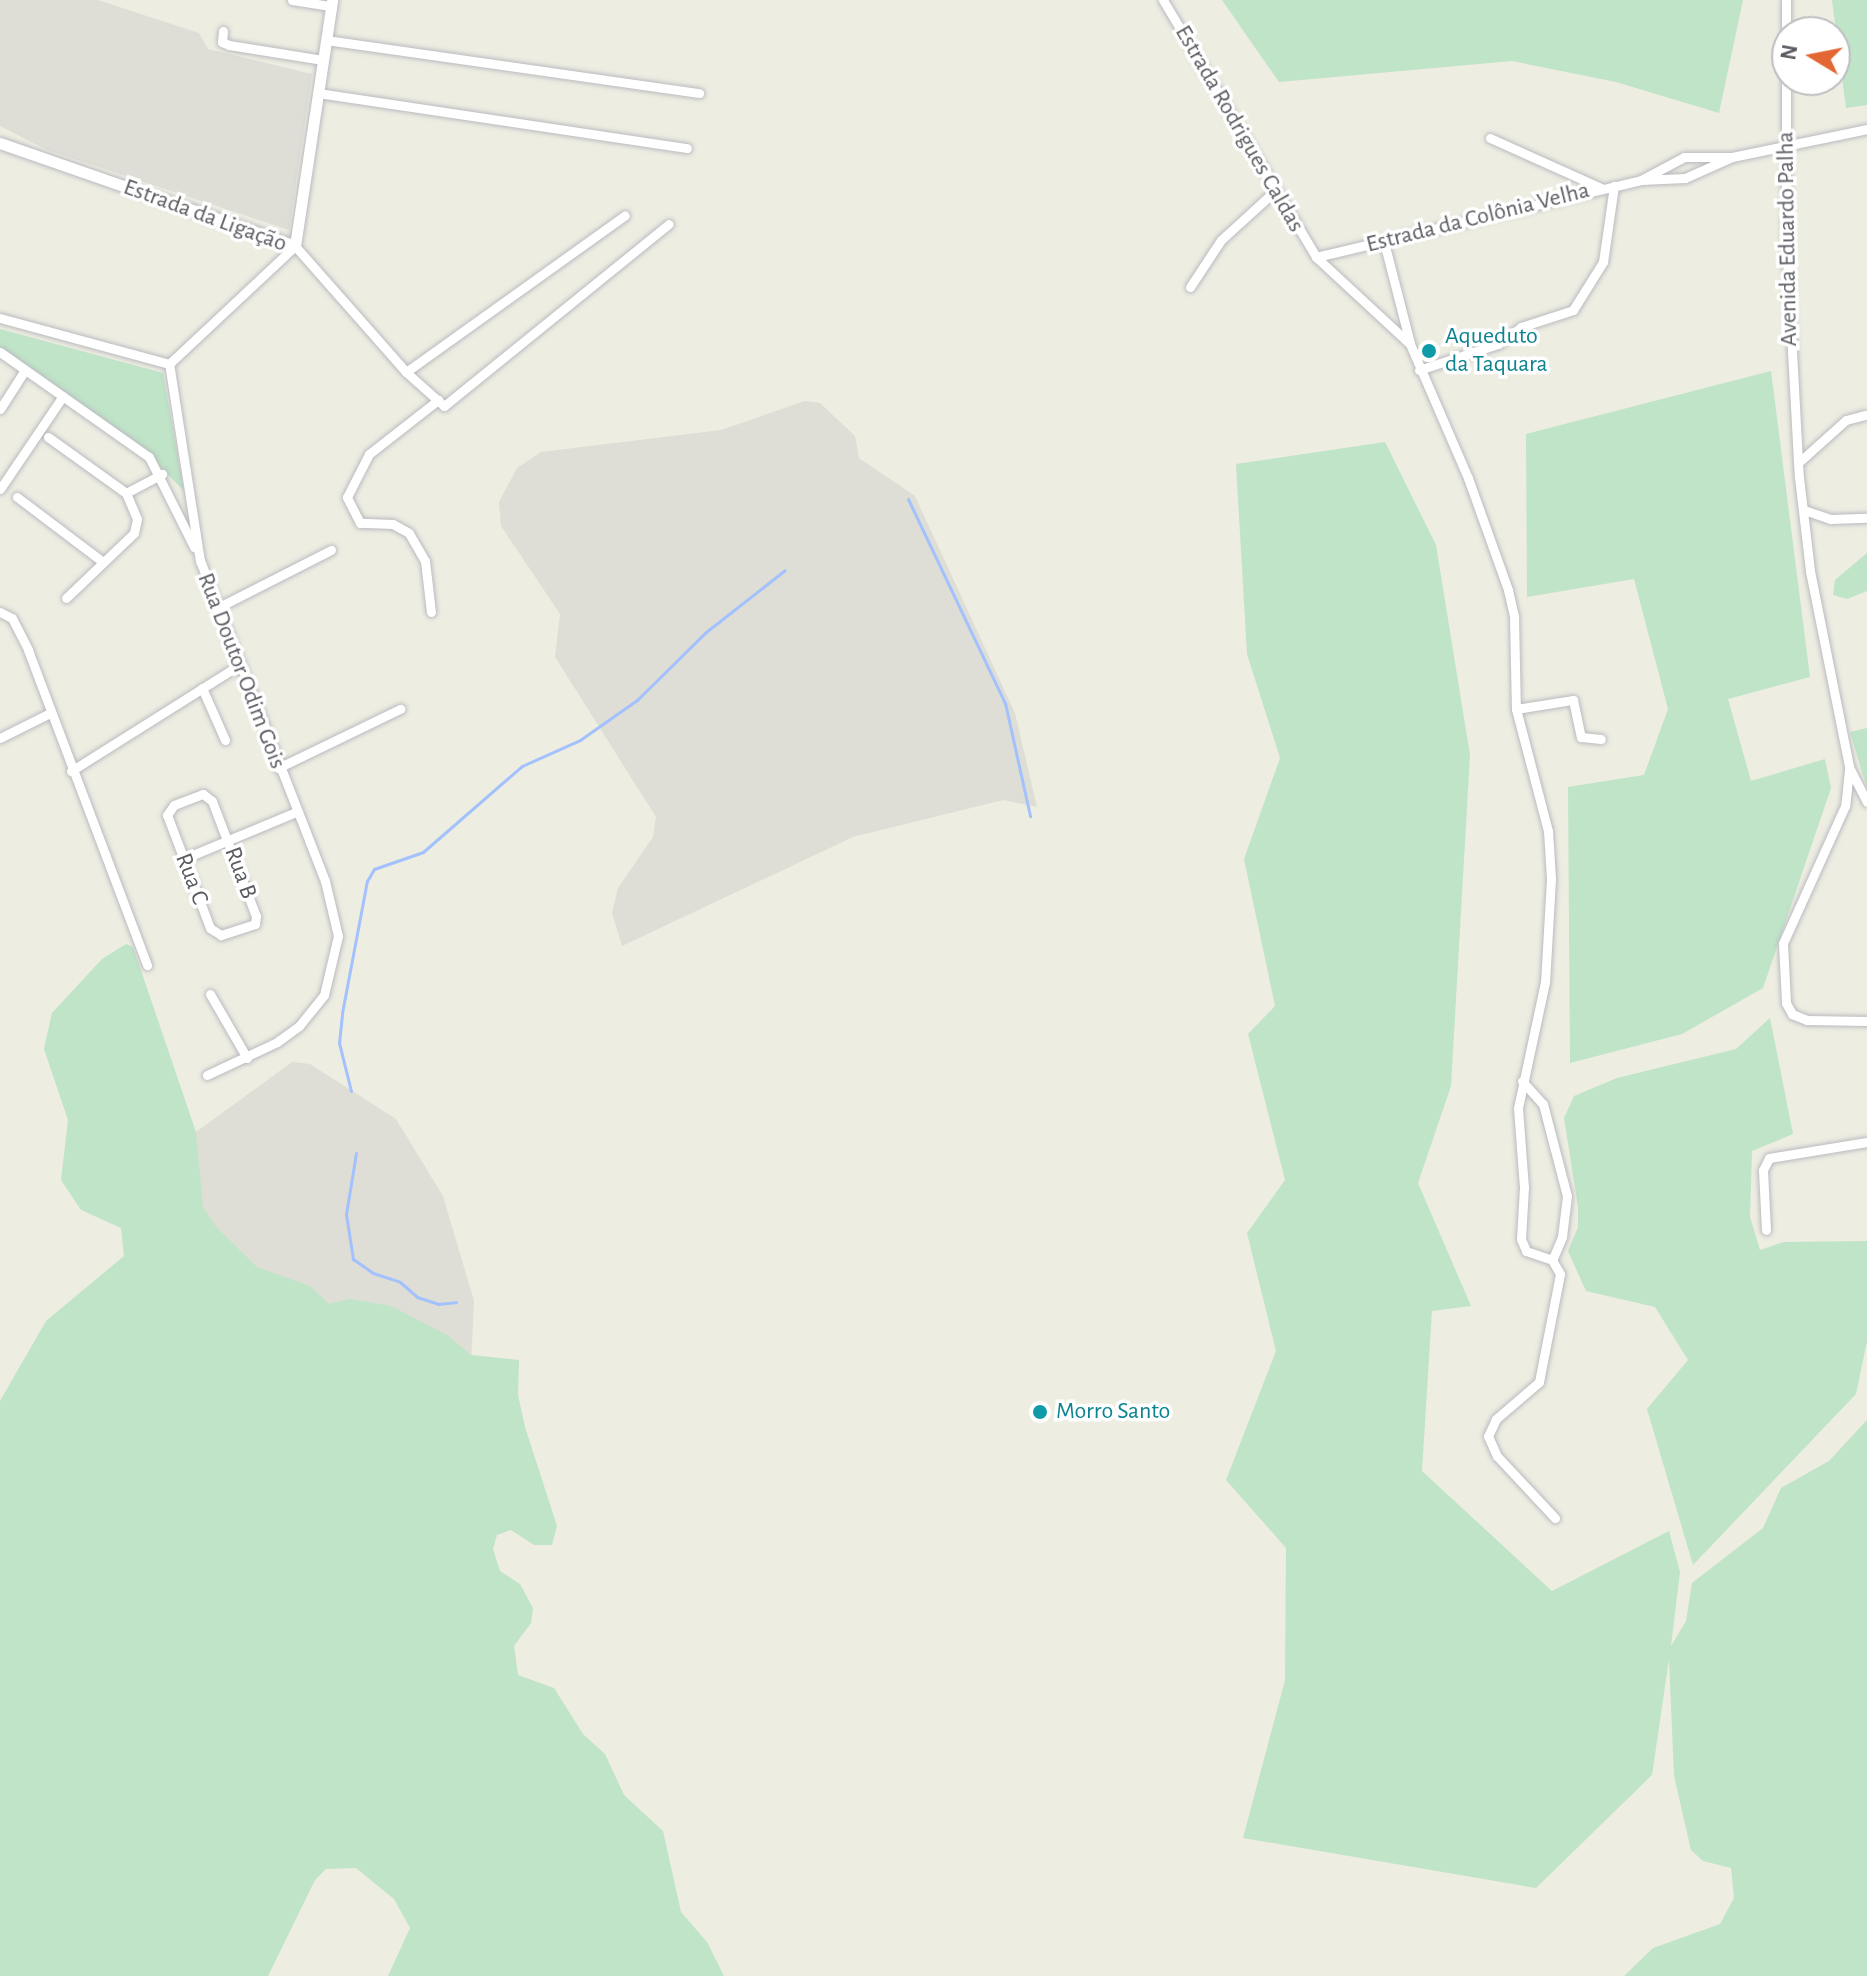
<!DOCTYPE html>
<meta charset="utf-8">
<style>
body{margin:0}
#map{position:relative;width:1867px;height:1976px;overflow:hidden;background:#edede2;font-family:"Alegreya Sans",sans-serif}
div>[style]{position:absolute}
[style*='--x']{left:calc(var(--x)*1px);top:calc(var(--y)*1px);width:calc(var(--w)*1px);rotate:calc(var(--a)*1deg)}
.industrial>*{inset:0;background:#deded6}
.green>*{inset:0;background:#bfe4c7}
.stream>*{height:3px;margin:-1.5px;padding:0 1.5px;transform-origin:1.5px;border-radius:1.5px;background:#a3c1fc}
.roads{filter:drop-shadow(0 0 2px #babac0) drop-shadow(0 0 2px #babac0)}
.minor>*{height:9px;margin:-4.5px;padding:0 4.5px;transform-origin:4.5px;border-radius:4.5px;background:#fff}
.tertiary>*{height:11px;margin:-5.5px;padding:0 5.5px;transform-origin:5.5px;border-radius:5.5px;background:#fff}
.dots>*{width:22px;height:22px;translate:-50% -50%;box-sizing:border-box;border:4px solid #fff;border-radius:50%}
span{translate:-50% -50%;white-space:nowrap;text-align:center;line-height:1.15;-webkit-text-stroke:7px #fff;paint-order:stroke}
.street-label{font-size:24px;color:#5a5c62}
.culture-label{font-size:24px;color:#0d838f}
.left{translate:0 -50%;text-align:left}
.north{position:absolute;left:1771px;top:16px;width:80px;height:80px;box-sizing:border-box;background:#fff;border:2px solid #bdbec0;border-radius:50%;rotate:280deg;font-size:22px;font-weight:700;line-height:32px;text-align:center;color:#5a5c62}
.north::after{content:'';display:block;margin:auto;width:28px;height:36px;background:#e36732;clip-path:polygon(50% 0,100% 100%,50% 72%,0 100%)}
</style>
<div id="map">
<div class="industrial">
<div style="clip-path:polygon(0 0,98px 0,199px 33px,208px 49px,312px 74px,289px 230px,47px 150px,0 126px)"></div>
<div style="clip-path:polygon(805px 401px,820px 403px,855px 436px,859px 458px,915px 496px,1015px 713px,1037px 807px,1003px 800px,853px 837px,622px 946px,612px 913px,618px 888px,653px 837px,656px 817px,555px 657px,560px 614px,501px 526px,499px 502px,517px 468px,541px 452px,721px 430px)"></div>
<div style="clip-path:polygon(292px 1062px,310px 1064px,396px 1119px,443px 1196px,474px 1301px,471px 1364px,400px 1409px,204px 1241px,174px 1148px)"></div>
</div>
<div class="green">
<div style="clip-path:polygon(1222px 0,1743px 0,1719px 113px,1616px 82px,1512px 61px,1279px 82px)"></div>
<div style="clip-path:polygon(1832px 0,1867px 0,1867px 105px,1846px 108px)"></div>
<div style="clip-path:polygon(0 329px,163px 373px,184px 491px,142px 448px,0 348px)"></div>
<div style="clip-path:polygon(1771px 371px,1810px 677px,1728px 699px,1751px 781px,1825px 759px,1831px 788px,1763px 988px,1682px 1034px,1570px 1063px,1568px 787px,1644px 775px,1668px 709px,1634px 579px,1527px 597px,1526px 434px)"></div>
<div style="clip-path:polygon(1385px 442px,1436px 545px,1470px 755px,1451px 1086px,1418px 1183px,1471px 1306px,1432px 1311px,1422px 1471px,1552px 1591px,1669px 1531px,1680px 1572px,1671px 1646px,1686px 1621px,1692px 1583px,1763px 1528px,1781px 1488px,1829px 1461px,1867px 1420px,1867px 1976px,1624px 1976px,1653px 1948px,1720px 1924px,1734px 1898px,1731px 1868px,1703px 1861px,1691px 1850px,1674px 1776px,1669px 1659px,1652px 1775px,1536px 1888px,1243px 1838px,1285px 1680px,1286px 1548px,1226px 1480px,1276px 1351px,1247px 1233px,1285px 1180px,1248px 1034px,1275px 1006px,1244px 859px,1280px 758px,1247px 654px,1236px 464px)"></div>
<div style="clip-path:polygon(1867px 553px,1867px 591px,1847px 599px,1833px 595px,1835px 580px)"></div>
<div style="clip-path:polygon(1867px 728px,1867px 788px,1850px 732px)"></div>
<div style="clip-path:polygon(126px 944px,133px 947px,196px 1132px,203px 1207px,217px 1228px,257px 1267px,310px 1286px,329px 1304px,350px 1299px,391px 1306px,447px 1335px,471px 1355px,519px 1360px,518px 1395px,525px 1427px,557px 1526px,552px 1545px,534px 1545px,511px 1530px,497px 1535px,493px 1549px,500px 1571px,520px 1584px,533px 1608px,531px 1623px,514px 1646px,518px 1675px,554px 1688px,583px 1734px,605px 1754px,624px 1795px,663px 1831px,681px 1912px,707px 1942px,724px 1976px,388px 1976px,410px 1928px,394px 1899px,356px 1868px,326px 1869px,315px 1880px,268px 1976px,0 1976px,0 1401px,46px 1321px,124px 1256px,121px 1228px,81px 1210px,61px 1180px,68px 1120px,44px 1049px,52px 1013px,102px 959px)"></div>
<div style="clip-path:polygon(1770px 1018px,1793px 1134px,1752px 1151px,1750px 1217px,1760px 1250px,1784px 1242px,1867px 1241px,1867px 1341px,1856px 1394px,1693px 1565px,1647px 1409px,1688px 1360px,1655px 1307px,1586px 1291px,1568px 1251px,1578px 1227px,1578px 1207px,1564px 1118px,1574px 1096px,1617px 1078px,1736px 1049px)"></div>
</div>
<div class="stream">
<div style="--x:908;--y:499;--w:226;--a:64.6"></div>
<div style="--x:1005;--y:703;--w:116;--a:77.5"></div>
<div style="--x:351;--y:1091;--w:49;--a:-104"></div>
<div style="--x:339;--y:1043;--w:30;--a:-84"></div>
<div style="--x:342;--y:1013;--w:134;--a:-79.3"></div>
<div style="--x:367;--y:881;--w:14;--a:-60"></div>
<div style="--x:374;--y:869;--w:52;--a:-19.1"></div>
<div style="--x:423;--y:852;--w:131;--a:-41"></div>
<div style="--x:522;--y:766;--w:64;--a:-24.1"></div>
<div style="--x:580;--y:740;--w:70;--a:-35.1"></div>
<div style="--x:637;--y:700;--w:97;--a:-44.6"></div>
<div style="--x:706;--y:632;--w:100;--a:-38.1"></div>
<div style="--x:356;--y:1153;--w:62;--a:99.3"></div>
<div style="--x:346;--y:1214;--w:46;--a:81.2"></div>
<div style="--x:353;--y:1259;--w:24;--a:35"></div>
<div style="--x:373;--y:1273;--w:28;--a:18"></div>
<div style="--x:400;--y:1282;--w:23;--a:41"></div>
<div style="--x:417;--y:1297;--w:22;--a:18"></div>
<div style="--x:438;--y:1304;--w:18;--a:-6"></div>
</div>
<div class="roads">
<div class="minor">
<div style="--x:292;--y:0;--w:39;--a:9"></div>
<div style="--x:1163;--y:0;--w:299;--a:59.2"></div>
<div style="--x:1316;--y:257;--w:128;--a:42.8"></div>
<div style="--x:1410;--y:344;--w:146;--a:66.6"></div>
<div style="--x:1468;--y:478;--w:119;--a:70.3"></div>
<div style="--x:1508;--y:590;--w:28;--a:77"></div>
<div style="--x:1514;--y:617;--w:92;--a:88.8"></div>
<div style="--x:1516;--y:709;--w:126;--a:75.3"></div>
<div style="--x:1548;--y:831;--w:48;--a:86.4"></div>
<div style="--x:1551;--y:879;--w:103;--a:93.3"></div>
<div style="--x:1545;--y:982;--w:129;--a:102.1"></div>
<div style="--x:1518;--y:1108;--w:79;--a:85.7"></div>
<div style="--x:1524;--y:1187;--w:52;--a:93.3"></div>
<div style="--x:1521;--y:1239;--w:13;--a:67"></div>
<div style="--x:1526;--y:1251;--w:28;--a:19"></div>
<div style="--x:1552;--y:1260;--w:16;--a:60"></div>
<div style="--x:1560;--y:1274;--w:110;--a:101"></div>
<div style="--x:1539;--y:1382;--w:57;--a:139.3"></div>
<div style="--x:1496;--y:1419;--w:19;--a:115"></div>
<div style="--x:1488;--y:1436;--w:22;--a:66"></div>
<div style="--x:1497;--y:1456;--w:85;--a:46.9"></div>
<div style="--x:1786;--y:0;--w:240;--a:90"></div>
<div style="--x:1786;--y:240;--w:237;--a:86.9"></div>
<div style="--x:1799;--y:477;--w:95;--a:83.3"></div>
<div style="--x:1810;--y:571;--w:200;--a:78.7"></div>
<div style="--x:1849;--y:767;--w:39;--a:63"></div>
<div style="--x:223;--y:31;--w:11;--a:95"></div>
<div style="--x:222;--y:42;--w:8;--a:23"></div>
<div style="--x:229;--y:45;--w:95;--a:9.1"></div>
<div style="--x:326;--y:40;--w:377;--a:8.1"></div>
<div style="--x:318;--y:93;--w:373;--a:8.5"></div>
<div style="--x:1490;--y:138;--w:122;--a:24.2"></div>
<div style="--x:1641;--y:180;--w:49;--a:-28.1"></div>
<div style="--x:1684;--y:157;--w:48;--a:0"></div>
<div style="--x:1732;--y:157;--w:138;--a:-11.7"></div>
<div style="--x:1384;--y:242;--w:104;--a:75.6"></div>
<div style="--x:1316;--y:257;--w:334;--a:-13.3"></div>
<div style="--x:1641;--y:180;--w:44;--a:-2.6"></div>
<div style="--x:1685;--y:178;--w:51;--a:-24.1"></div>
<div style="--x:1190;--y:287;--w:56;--a:-56.6"></div>
<div style="--x:1221;--y:240;--w:74;--a:-42.3"></div>
<div style="--x:0;--y:318;--w:175;--a:15.2"></div>
<div style="--x:0;--y:352;--w:182;--a:35.2"></div>
<div style="--x:149;--y:457;--w:101;--a:63.4"></div>
<div style="--x:1419;--y:370;--w:83;--a:-18.2"></div>
<div style="--x:1498;--y:344;--w:29;--a:-36"></div>
<div style="--x:1521;--y:327;--w:55;--a:-18.1"></div>
<div style="--x:1573;--y:310;--w:57;--a:-58"></div>
<div style="--x:1603;--y:262;--w:77;--a:-81.8"></div>
<div style="--x:406;--y:372;--w:269;--a:-35.6"></div>
<div style="--x:0;--y:409;--w:46;--a:-57.3"></div>
<div style="--x:48;--y:437;--w:96;--a:35.7"></div>
<div style="--x:126;--y:493;--w:28;--a:67"></div>
<div style="--x:137;--y:519;--w:14;--a:102"></div>
<div style="--x:134;--y:533;--w:94;--a:136.3"></div>
<div style="--x:1798;--y:463;--w:64;--a:-41.9"></div>
<div style="--x:1846;--y:420;--w:20;--a:-15"></div>
<div style="--x:0;--y:489;--w:112;--a:-55.9"></div>
<div style="--x:126;--y:493;--w:41;--a:-27.8"></div>
<div style="--x:17;--y:497;--w:108;--a:37.1"></div>
<div style="--x:1804;--y:510;--w:28;--a:19"></div>
<div style="--x:1830;--y:519;--w:37;--a:-2"></div>
<div style="--x:217;--y:608;--w:128;--a:-27"></div>
<div style="--x:0;--y:612;--w:13;--a:27"></div>
<div style="--x:12;--y:618;--w:36;--a:63"></div>
<div style="--x:28;--y:650;--w:337;--a:69.3"></div>
<div style="--x:431;--y:612;--w:51;--a:-96.7"></div>
<div style="--x:425;--y:561;--w:32;--a:-120"></div>
<div style="--x:409;--y:533;--w:18;--a:-151"></div>
<div style="--x:393;--y:524;--w:33;--a:-178"></div>
<div style="--x:360;--y:523;--w:29;--a:-117"></div>
<div style="--x:347;--y:497;--w:48;--a:-62.9"></div>
<div style="--x:369;--y:454;--w:88;--a:-38"></div>
<div style="--x:202;--y:688;--w:57;--a:66.1"></div>
<div style="--x:1516;--y:709;--w:58;--a:-9"></div>
<div style="--x:1573;--y:700;--w:38;--a:78"></div>
<div style="--x:1581;--y:737;--w:20;--a:6"></div>
<div style="--x:0;--y:738;--w:56;--a:-26.6"></div>
<div style="--x:278;--y:768;--w:136;--a:-25.8"></div>
<div style="--x:1849;--y:770;--w:36;--a:96"></div>
<div style="--x:1845;--y:806;--w:150;--a:114.3"></div>
<div style="--x:1783;--y:943;--w:60;--a:87.1"></div>
<div style="--x:1786;--y:1003;--w:13;--a:61"></div>
<div style="--x:1792;--y:1014;--w:16;--a:22"></div>
<div style="--x:1807;--y:1020;--w:60;--a:1"></div>
<div style="--x:71;--y:771;--w:197;--a:-32.2"></div>
<div style="--x:203;--y:794;--w:11;--a:38"></div>
<div style="--x:212;--y:801;--w:123;--a:69.1"></div>
<div style="--x:256;--y:916;--w:8;--a:97"></div>
<div style="--x:255;--y:924;--w:36;--a:162"></div>
<div style="--x:221;--y:935;--w:13;--a:-148"></div>
<div style="--x:210;--y:928;--w:121;--a:-110.8"></div>
<div style="--x:167;--y:815;--w:12;--a:-55"></div>
<div style="--x:174;--y:805;--w:31;--a:-21"></div>
<div style="--x:183;--y:859;--w:122;--a:-22.6"></div>
<div style="--x:210;--y:994;--w:74;--a:60"></div>
<div style="--x:207;--y:1075;--w:77;--a:-25.2"></div>
<div style="--x:277;--y:1042;--w:27;--a:-36"></div>
<div style="--x:299;--y:1026;--w:40;--a:-51"></div>
<div style="--x:324;--y:995;--w:61;--a:-76.7"></div>
<div style="--x:338;--y:936;--w:57;--a:-103.3"></div>
<div style="--x:325;--y:881;--w:344;--a:-111.3"></div>
<div style="--x:200;--y:561;--w:199;--a:-98.9"></div>
<div style="--x:169;--y:364;--w:173;--a:-43.1"></div>
<div style="--x:295;--y:246;--w:168;--a:48.6"></div>
<div style="--x:406;--y:372;--w:51;--a:41.8"></div>
<div style="--x:444;--y:406;--w:289;--a:-39"></div>
<div style="--x:1522;--y:1081;--w:31;--a:48"></div>
<div style="--x:1543;--y:1104;--w:95;--a:75.4"></div>
<div style="--x:1567;--y:1196;--w:41;--a:97"></div>
<div style="--x:1562;--y:1237;--w:25;--a:113"></div>
<div style="--x:1766;--y:1230;--w:60;--a:-92.9"></div>
<div style="--x:1763;--y:1170;--w:13;--a:-63"></div>
<div style="--x:1769;--y:1158;--w:99;--a:-9.3"></div>
</div>
<div class="tertiary">
<div style="--x:0;--y:143;--w:312;--a:19.2"></div>
<div style="--x:295;--y:246;--w:249;--a:-81.4"></div>
</div>
</div>
<div class="dots">
<div style="left:1429px;top:351px;background:#0f9aa8"></div>
<div style="left:1040px;top:1412px;background:#0f9aa8"></div>
</div>
<div class="street-label">
<span style="left:1239px;top:129px;rotate:60deg">Estrada Rodrigues Caldas</span>
<span style="left:205px;top:216px;rotate:20deg">Estrada da Ligação</span>
<span style="left:1478px;top:218px;rotate:-14deg">Estrada da Colônia Velha</span>
<span style="left:1788px;top:239px;rotate:-91deg">Avenida Eduardo Palha</span>
<span style="left:241px;top:671px;rotate:69deg">Rua Doutor Odim Gois</span>
<span style="left:240px;top:873px;rotate:70deg">Rua B</span>
<span style="left:191px;top:879px;rotate:69deg">Rua C</span>
</div>
<div class="culture-label">
<span class="left" style="left:1445px;top:351px">Aqueduto<br>da Taquara</span>
<span class="left" style="left:1056px;top:1412px">Morro Santo</span>
</div>
<div class="north">N</div>
</div>
